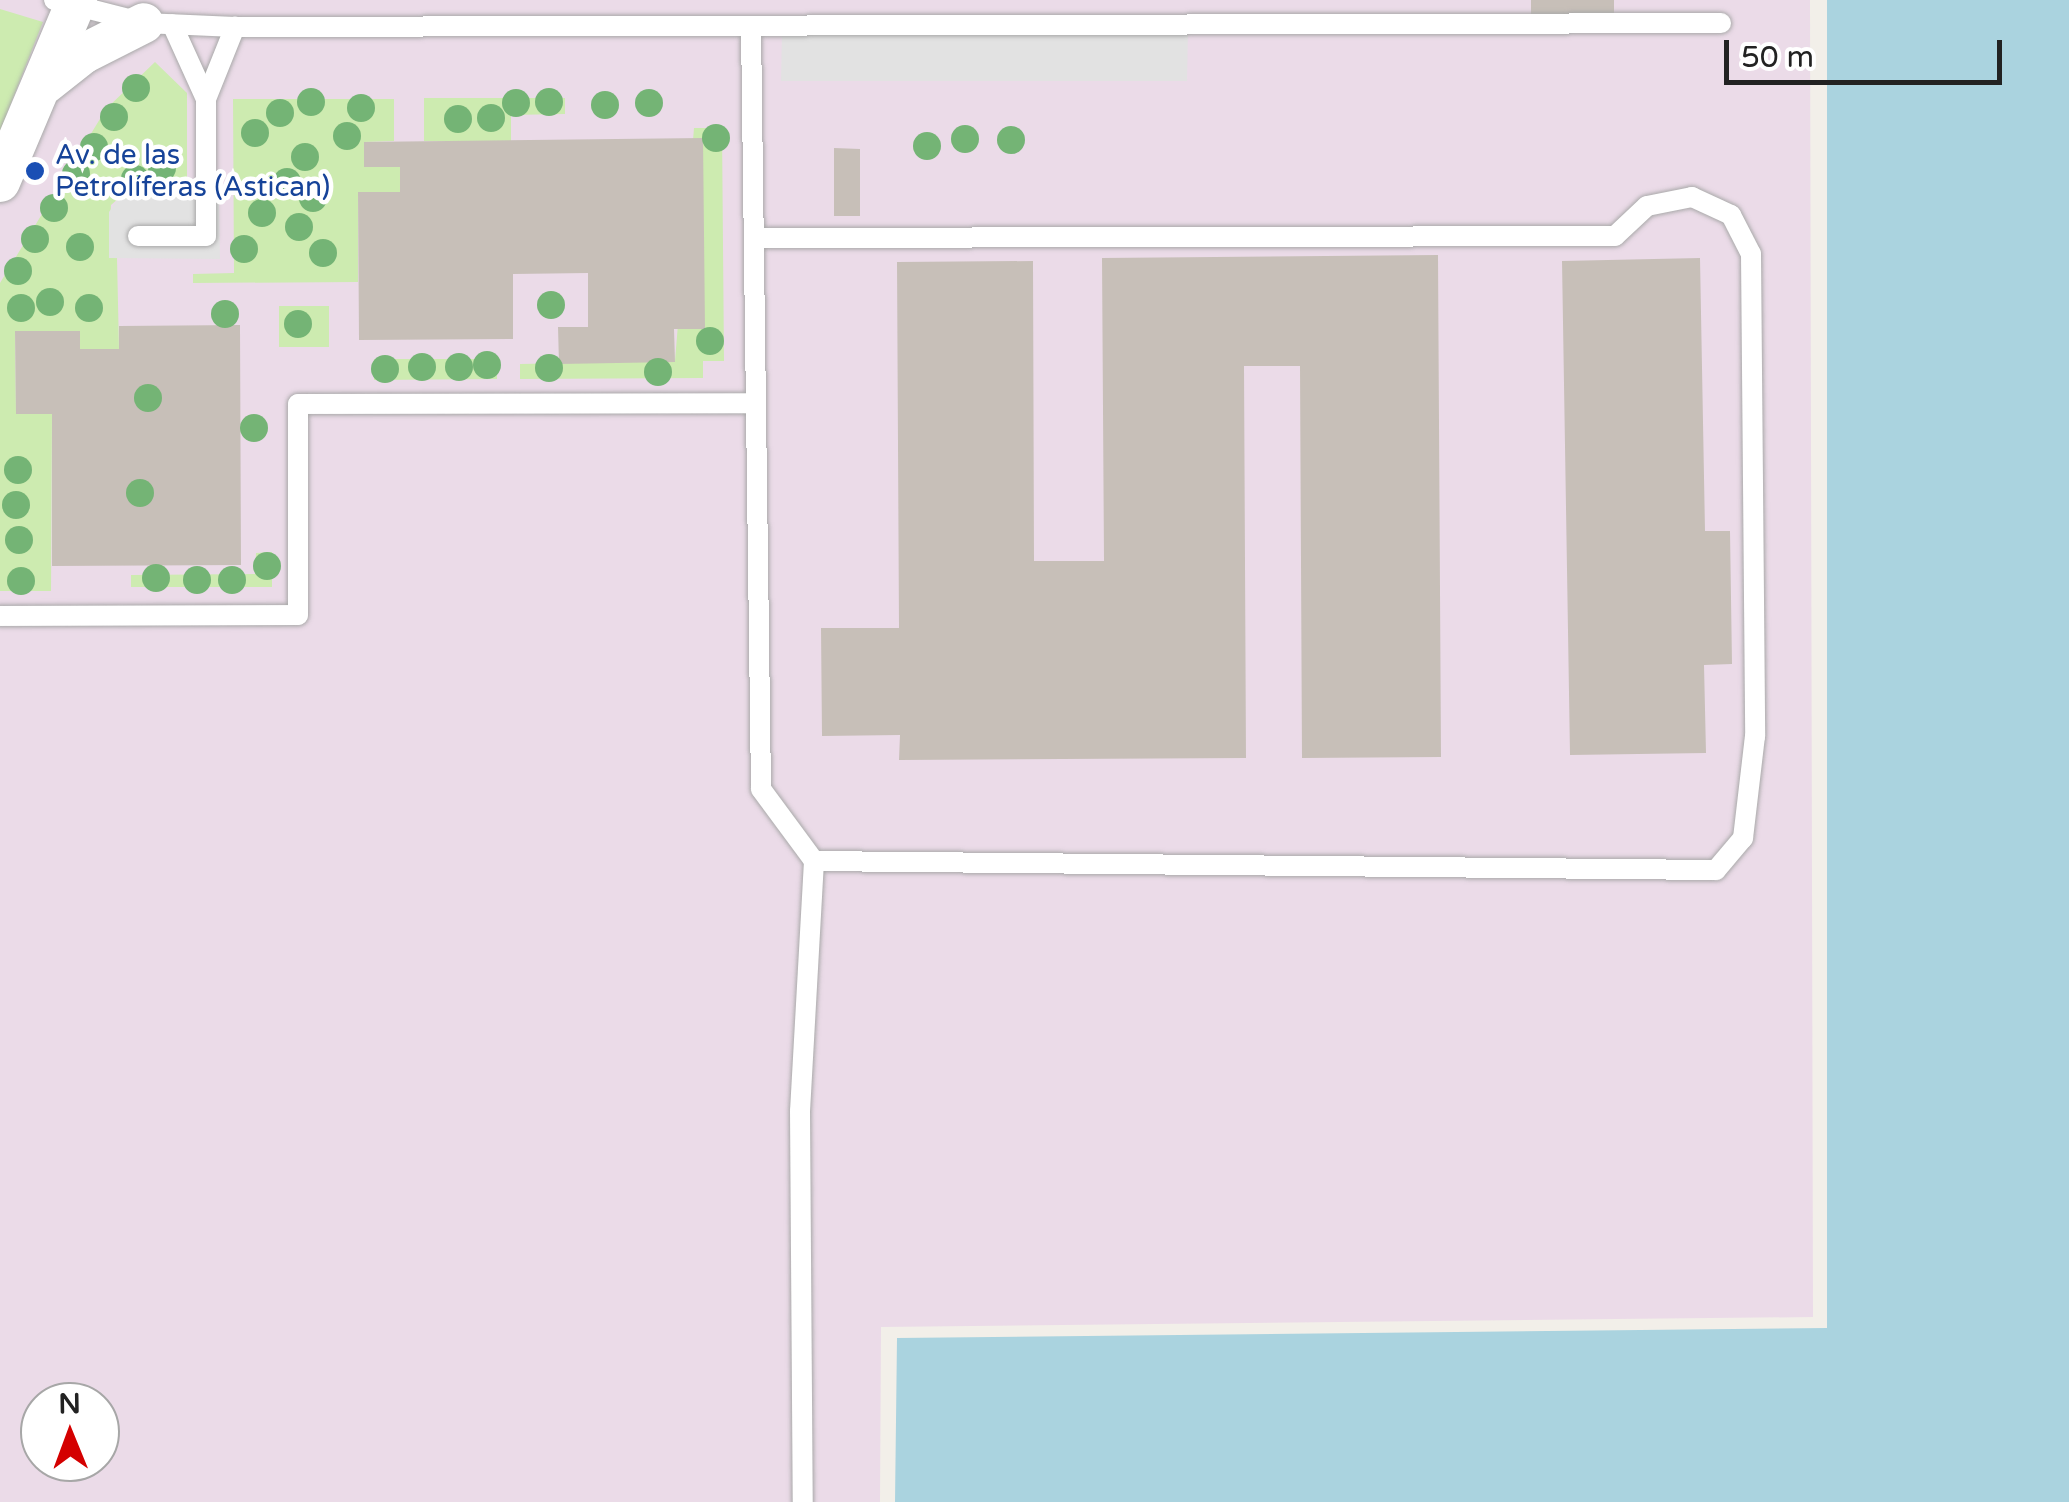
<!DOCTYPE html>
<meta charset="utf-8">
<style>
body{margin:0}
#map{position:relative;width:2069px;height:1502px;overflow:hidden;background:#f2efe9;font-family:"Varela Round",sans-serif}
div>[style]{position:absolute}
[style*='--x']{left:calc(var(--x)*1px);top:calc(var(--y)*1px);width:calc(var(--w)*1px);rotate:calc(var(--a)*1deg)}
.industrial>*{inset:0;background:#ebdbe8}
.grass>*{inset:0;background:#cdebb0}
.parking>*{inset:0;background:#e2e2e2}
.water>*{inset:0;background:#aad3df}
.building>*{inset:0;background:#c7bfb8}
.roads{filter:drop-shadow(0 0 2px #a9a9a9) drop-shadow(0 0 2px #a9a9a9)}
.service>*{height:20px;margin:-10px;padding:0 10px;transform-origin:10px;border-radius:10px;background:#fff}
.minor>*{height:40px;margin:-20px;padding:0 20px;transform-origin:20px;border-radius:20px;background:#fff}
.trees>*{width:28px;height:28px;margin:-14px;border-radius:50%;background:#74b475}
.dots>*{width:28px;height:28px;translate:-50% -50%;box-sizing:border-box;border:5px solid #fff;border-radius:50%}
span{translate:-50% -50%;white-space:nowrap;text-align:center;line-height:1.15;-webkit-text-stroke:9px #fff;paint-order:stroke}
.transit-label{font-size:28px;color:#164399}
.left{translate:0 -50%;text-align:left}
.north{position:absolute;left:20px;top:1382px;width:100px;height:100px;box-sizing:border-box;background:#fff;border:2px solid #a7a7a7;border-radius:50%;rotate:359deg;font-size:28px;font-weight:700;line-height:40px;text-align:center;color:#222}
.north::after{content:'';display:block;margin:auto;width:35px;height:45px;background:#d40000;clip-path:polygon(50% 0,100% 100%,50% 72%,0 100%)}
.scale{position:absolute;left:1724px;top:40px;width:278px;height:45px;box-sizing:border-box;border:5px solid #222;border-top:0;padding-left:12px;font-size:30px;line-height:35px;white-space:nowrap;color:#222;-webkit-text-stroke:8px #fff;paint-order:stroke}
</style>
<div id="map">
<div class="industrial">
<div style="clip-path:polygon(evenodd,0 0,1810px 0,1813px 1317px,881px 1327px,880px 1502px,0 1502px,0 0,40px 1402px,100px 1402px,100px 1462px,40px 1462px,40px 1402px)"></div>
</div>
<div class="grass">
<div style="clip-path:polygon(0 9px,43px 22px,0 131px)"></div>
<div style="clip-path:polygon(155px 62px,187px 93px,187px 197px,118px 199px,111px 205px,109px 257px,117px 258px,119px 349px,80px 349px,79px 331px,15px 331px,16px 413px,52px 414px,51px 591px,0 591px,0 283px,106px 109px)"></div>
<div style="clip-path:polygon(424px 98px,565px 98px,565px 114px,511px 115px,511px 141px,424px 141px)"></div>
<div style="clip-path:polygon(233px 99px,394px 99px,394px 141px,364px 142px,364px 166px,400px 167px,400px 192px,358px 192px,358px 282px,193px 283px,193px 274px,234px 273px)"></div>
<div style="clip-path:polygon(694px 128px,722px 128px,724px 361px,703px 361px,703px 378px,520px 379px,520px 364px,675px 361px)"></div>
<div style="clip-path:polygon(279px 306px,329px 306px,329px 347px,279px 347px)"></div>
<div style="clip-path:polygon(374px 359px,497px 359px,497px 379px,374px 380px)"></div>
<div style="clip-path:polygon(272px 552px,272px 587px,131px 587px,131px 575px,255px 574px,256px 553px)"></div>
</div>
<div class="parking">
<div style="clip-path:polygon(782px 32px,1188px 32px,1187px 81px,781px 81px)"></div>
<div style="clip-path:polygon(219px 197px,220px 259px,109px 258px,109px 212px,118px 199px)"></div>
</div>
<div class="water">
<div style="clip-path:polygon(1827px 0,2069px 0,2069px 1502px,895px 1502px,897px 1338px,1827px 1328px)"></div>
</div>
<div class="building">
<div style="clip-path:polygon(1531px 0,1614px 0,1614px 17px,1531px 17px)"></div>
<div style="clip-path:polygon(703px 138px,705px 329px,674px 329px,675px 362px,559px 364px,558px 327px,588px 327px,588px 273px,513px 274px,513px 339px,359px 340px,358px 192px,400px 192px,400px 167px,364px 167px,364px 142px)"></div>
<div style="clip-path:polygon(834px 148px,860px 149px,860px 216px,834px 216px)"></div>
<div style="clip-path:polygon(1438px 255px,1441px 757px,1302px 758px,1300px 366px,1244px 366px,1246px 758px,899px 760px,900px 735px,822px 736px,821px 628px,899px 628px,897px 262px,1033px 261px,1034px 561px,1104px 561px,1102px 258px)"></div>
<div style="clip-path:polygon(1700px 258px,1705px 531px,1730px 531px,1732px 664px,1704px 665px,1706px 753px,1570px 755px,1562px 261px)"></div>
<div style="clip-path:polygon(240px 325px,241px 565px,52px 566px,52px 414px,16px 414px,15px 331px,80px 331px,80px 349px,119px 349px,119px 326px)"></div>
</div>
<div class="roads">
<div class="service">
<div style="--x:54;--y:0;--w:93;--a:14.3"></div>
<div style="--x:144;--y:23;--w:91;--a:2.5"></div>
<div style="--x:235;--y:27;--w:1486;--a:-0.15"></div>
<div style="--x:751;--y:26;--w:763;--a:89.25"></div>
<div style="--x:761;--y:789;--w:89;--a:53.6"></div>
<div style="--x:814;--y:861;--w:250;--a:93.2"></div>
<div style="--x:800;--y:1111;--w:391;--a:89.6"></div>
<div style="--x:206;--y:99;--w:78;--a:-68.1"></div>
<div style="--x:138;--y:236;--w:68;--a:0"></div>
<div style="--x:206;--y:236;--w:137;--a:-90"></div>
<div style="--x:206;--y:99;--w:82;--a:-114.4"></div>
<div style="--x:754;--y:238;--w:861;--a:-0.13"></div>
<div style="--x:1615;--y:236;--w:44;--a:-43.2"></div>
<div style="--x:1647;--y:206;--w:46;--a:-11.3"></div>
<div style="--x:1692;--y:197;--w:43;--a:24.8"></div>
<div style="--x:1731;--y:215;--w:44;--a:62.9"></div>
<div style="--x:1751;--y:254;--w:482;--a:89.5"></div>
<div style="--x:1755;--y:736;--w:103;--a:96.7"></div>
<div style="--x:1743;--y:838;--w:42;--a:130.2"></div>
<div style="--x:1716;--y:870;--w:902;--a:-179.43"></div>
<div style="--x:0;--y:616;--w:298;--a:-0.2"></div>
<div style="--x:298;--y:615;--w:211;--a:-90"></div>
<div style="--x:298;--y:404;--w:457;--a:-0.1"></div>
</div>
<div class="minor">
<div style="--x:45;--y:84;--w:48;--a:-38.3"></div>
<div style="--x:83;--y:54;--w:68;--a:-26.9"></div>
<div style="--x:0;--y:182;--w:198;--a:-67.1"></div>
</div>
</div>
<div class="trees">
<div style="left:136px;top:88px"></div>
<div style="left:311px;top:102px"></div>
<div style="left:549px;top:102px"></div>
<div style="left:516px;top:103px"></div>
<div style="left:649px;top:103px"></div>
<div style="left:605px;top:105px"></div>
<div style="left:361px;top:108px"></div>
<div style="left:280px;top:113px"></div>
<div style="left:114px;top:117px"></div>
<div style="left:491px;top:118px"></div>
<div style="left:458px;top:119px"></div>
<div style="left:255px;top:133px"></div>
<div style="left:347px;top:136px"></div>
<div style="left:716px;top:138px"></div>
<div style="left:965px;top:139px"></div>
<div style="left:1011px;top:140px"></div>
<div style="left:927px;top:146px"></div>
<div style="left:94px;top:147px"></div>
<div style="left:305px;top:157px"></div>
<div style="left:162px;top:168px"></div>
<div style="left:76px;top:174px"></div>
<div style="left:135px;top:179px"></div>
<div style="left:287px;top:182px"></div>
<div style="left:313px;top:198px"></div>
<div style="left:54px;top:208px"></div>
<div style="left:262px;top:213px"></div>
<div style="left:299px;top:227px"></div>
<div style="left:35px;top:239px"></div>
<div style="left:80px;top:247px"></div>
<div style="left:244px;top:249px"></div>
<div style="left:323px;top:253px"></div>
<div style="left:18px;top:271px"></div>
<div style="left:50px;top:302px"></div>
<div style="left:551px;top:305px"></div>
<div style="left:21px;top:308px"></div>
<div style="left:89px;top:308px"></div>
<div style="left:225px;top:314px"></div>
<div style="left:298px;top:324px"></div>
<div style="left:710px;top:341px"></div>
<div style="left:487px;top:365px"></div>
<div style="left:422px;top:367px"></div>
<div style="left:459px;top:367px"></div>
<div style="left:549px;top:368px"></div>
<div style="left:385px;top:369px"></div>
<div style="left:658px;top:372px"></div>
<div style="left:148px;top:398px"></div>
<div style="left:254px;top:428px"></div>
<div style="left:18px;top:470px"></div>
<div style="left:140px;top:493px"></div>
<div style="left:16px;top:505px"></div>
<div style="left:19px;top:540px"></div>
<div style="left:267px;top:566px"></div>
<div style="left:156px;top:578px"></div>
<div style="left:197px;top:580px"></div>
<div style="left:232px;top:580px"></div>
<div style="left:21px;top:581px"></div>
</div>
<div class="dots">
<div style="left:35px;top:171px;background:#1a4fb4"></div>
</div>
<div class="transit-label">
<span class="left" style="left:55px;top:171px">Av. de las<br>Petrolíferas (Astican)</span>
</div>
<div class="north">N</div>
<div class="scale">50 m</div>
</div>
